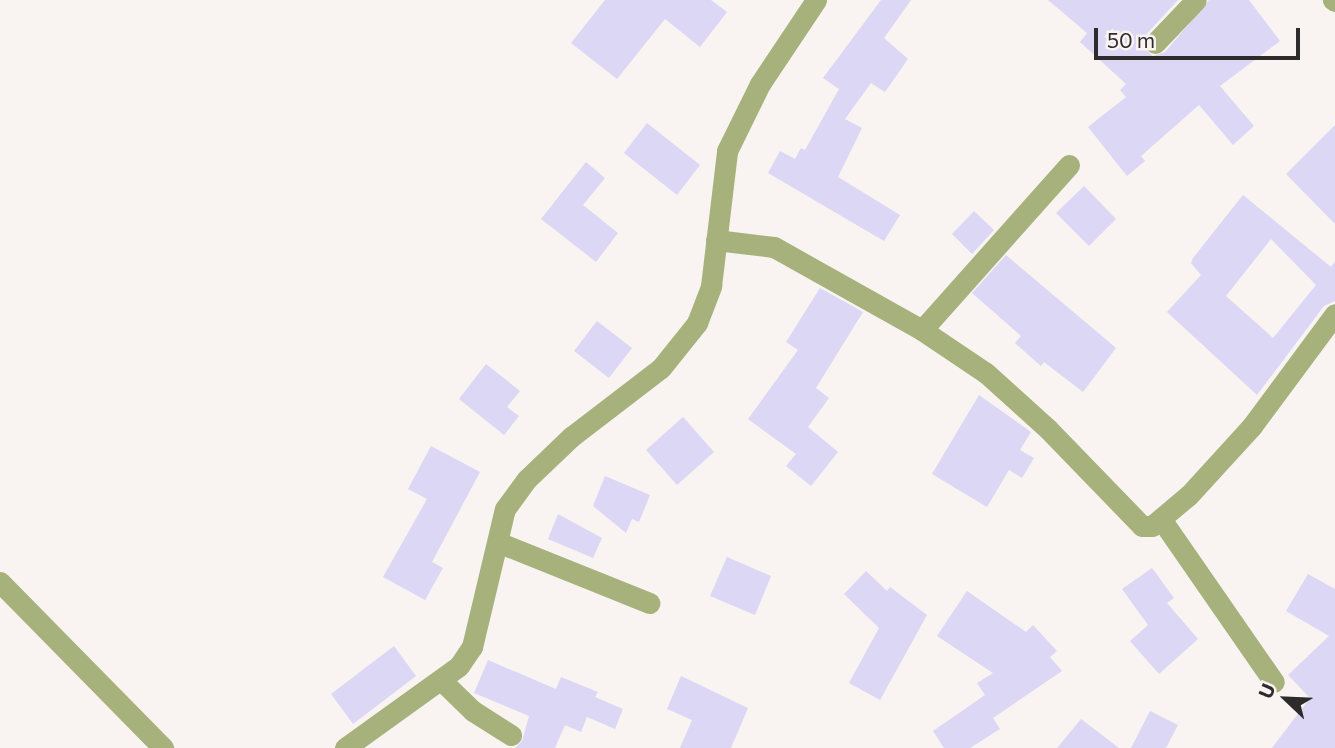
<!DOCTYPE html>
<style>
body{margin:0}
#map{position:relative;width:1335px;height:748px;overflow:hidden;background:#f9f3f1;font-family:Commissioner,sans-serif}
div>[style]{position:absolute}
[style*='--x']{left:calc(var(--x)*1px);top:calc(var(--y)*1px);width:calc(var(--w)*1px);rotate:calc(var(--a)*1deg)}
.building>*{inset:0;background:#dbd7f5}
.minor>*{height:21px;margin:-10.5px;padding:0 10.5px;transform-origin:10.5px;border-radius:10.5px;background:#a7b17b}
span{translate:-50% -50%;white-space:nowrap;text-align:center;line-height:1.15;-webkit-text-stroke:5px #f9f3f1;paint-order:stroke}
.north{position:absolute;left:1251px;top:664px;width:70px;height:70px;-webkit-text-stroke:5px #f9f3f1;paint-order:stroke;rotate:293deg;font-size:19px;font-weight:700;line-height:28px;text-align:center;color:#2e2c2b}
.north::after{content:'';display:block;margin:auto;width:24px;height:32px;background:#2e2c2b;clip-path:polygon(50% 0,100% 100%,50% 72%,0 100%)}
.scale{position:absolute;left:1094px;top:28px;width:206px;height:32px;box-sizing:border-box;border:4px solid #2e2c2b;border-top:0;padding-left:9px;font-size:21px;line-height:24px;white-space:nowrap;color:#2e2c2b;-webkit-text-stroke:5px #f9f3f1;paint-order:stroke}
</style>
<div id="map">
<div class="building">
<div style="clip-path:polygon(605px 0,711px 0,727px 12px,700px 47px,665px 19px,617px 79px,571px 43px)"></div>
<div style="clip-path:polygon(881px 0,911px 0,884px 38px,908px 59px,885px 92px,871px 83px,845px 119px,862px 128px,838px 177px,900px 215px,884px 241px,768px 173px,780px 151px,795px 159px,801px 148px,805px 150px,839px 89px,823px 78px)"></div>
<div style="clip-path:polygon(1048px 0,1178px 0,1142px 39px,1143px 47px,1153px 56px,1165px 52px,1209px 0,1249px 0,1280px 41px,1220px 86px,1254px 126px,1233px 145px,1199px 105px,1141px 156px,1145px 161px,1127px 176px,1088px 127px,1126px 97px,1120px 90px,1126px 84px,1080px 42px,1087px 33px)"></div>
<div style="clip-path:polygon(647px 123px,700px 165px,677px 195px,624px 153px)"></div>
<div style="clip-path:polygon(1335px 125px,1335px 224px,1286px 174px)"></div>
<div style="clip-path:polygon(586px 162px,605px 178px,583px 205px,618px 233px,596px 262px,541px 219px)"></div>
<div style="clip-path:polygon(1084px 186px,1116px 219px,1089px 246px,1056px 213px)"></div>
<div style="clip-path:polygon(evenodd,1243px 195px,1331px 267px,1335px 261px,1335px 301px,1324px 306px,1257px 395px,1167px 312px,1201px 275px,1191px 263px,1193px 258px,1243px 195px,1271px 239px,1316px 285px,1273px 338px,1226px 296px,1271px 239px)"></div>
<div style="clip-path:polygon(974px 211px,994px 230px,972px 254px,952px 234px)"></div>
<div style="clip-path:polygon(1006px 255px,1116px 348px,1083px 392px,1044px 362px,1041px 366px,1015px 343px,1021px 336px,972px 293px)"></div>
<div style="clip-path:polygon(820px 288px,863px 312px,816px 388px,829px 398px,808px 427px,838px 452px,811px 486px,786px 466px,796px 454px,748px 419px,798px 350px,786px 342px)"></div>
<div style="clip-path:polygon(597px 321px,632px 348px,609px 378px,574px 351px)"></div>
<div style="clip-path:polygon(486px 364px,520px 391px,507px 407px,519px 416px,504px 435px,459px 399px)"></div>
<div style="clip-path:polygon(979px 395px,1031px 432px,1020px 450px,1034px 458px,1022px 478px,1009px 470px,987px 507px,932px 474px)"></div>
<div style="clip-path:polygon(683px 417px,714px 452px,677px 485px,646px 450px)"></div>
<div style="clip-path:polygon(431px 446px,480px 472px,432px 562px,443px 568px,425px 600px,383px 577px,427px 499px,408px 489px)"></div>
<div style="clip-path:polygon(605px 476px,650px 495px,639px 522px,632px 519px,626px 533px,593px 506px)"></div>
<div style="clip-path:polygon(558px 514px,602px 538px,593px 558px,548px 539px)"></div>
<div style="clip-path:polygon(727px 557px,771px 576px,755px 615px,710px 596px)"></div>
<div style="clip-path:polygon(1152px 568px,1174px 598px,1167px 603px,1198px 639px,1159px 674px,1130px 641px,1148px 625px,1122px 589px)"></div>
<div style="clip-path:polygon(866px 571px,887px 591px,890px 587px,927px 615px,880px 700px,849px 683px,879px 628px,844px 594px)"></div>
<div style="clip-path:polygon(1308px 574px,1335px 589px,1335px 748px,1272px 748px,1310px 698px,1288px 675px,1329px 636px,1286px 611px)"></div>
<div style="clip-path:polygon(967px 591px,1026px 632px,1033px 625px,1057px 651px,1050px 657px,1062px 671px,993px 718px,1000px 729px,970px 748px,944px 748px,933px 731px,985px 695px,977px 683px,993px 673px,937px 636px)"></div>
<div style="clip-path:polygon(394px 646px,416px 676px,353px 724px,331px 694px)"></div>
<div style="clip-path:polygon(488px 660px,556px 689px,561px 677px,598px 692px,595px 697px,623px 709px,615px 729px,587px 717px,581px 732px,565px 725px,555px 748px,515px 748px,522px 741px,529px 716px,474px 693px)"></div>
<div style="clip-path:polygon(681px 676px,748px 708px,731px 748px,680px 748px,692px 720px,667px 709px)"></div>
<div style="clip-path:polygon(1150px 711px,1178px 725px,1166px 748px,1131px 748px)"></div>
<div style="clip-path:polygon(1081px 719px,1119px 748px,1057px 748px)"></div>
</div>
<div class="minor">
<div style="--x:1333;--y:0;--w:2;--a:27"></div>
<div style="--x:1155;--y:43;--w:59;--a:-46.4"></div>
<div style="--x:716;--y:240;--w:58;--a:6.9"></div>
<div style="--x:774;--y:247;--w:170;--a:29.3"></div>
<div style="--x:922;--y:330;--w:77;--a:33.9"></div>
<div style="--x:986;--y:373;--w:84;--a:42.1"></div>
<div style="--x:1048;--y:429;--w:135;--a:45.9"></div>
<div style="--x:1142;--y:526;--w:10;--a:0"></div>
<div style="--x:1152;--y:526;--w:48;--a:-40"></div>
<div style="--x:1189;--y:495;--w:93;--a:-47.6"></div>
<div style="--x:1252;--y:426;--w:139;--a:-53.5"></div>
<div style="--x:922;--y:330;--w:221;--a:-48.3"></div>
<div style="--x:1161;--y:519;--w:198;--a:55.3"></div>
<div style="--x:500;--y:543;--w:161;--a:21.9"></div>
<div style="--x:0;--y:582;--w:233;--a:45.5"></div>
<div style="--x:442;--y:681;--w:43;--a:44.1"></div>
<div style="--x:473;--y:711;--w:45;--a:32.3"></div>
<div style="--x:345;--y:748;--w:140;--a:-35.7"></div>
<div style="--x:459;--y:666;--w:23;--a:-56"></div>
<div style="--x:472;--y:647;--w:142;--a:-76.6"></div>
<div style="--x:505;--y:509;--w:37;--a:-54"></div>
<div style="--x:527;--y:479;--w:61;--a:-43.7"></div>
<div style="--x:571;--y:437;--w:113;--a:-37.5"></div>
<div style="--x:661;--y:368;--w:58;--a:-51.3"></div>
<div style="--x:697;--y:323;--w:40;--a:-69"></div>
<div style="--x:711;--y:286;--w:136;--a:-83.2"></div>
<div style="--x:727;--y:151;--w:75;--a:-63.8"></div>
<div style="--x:760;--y:84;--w:101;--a:-56.3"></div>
</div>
<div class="north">U</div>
<div class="scale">50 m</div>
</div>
